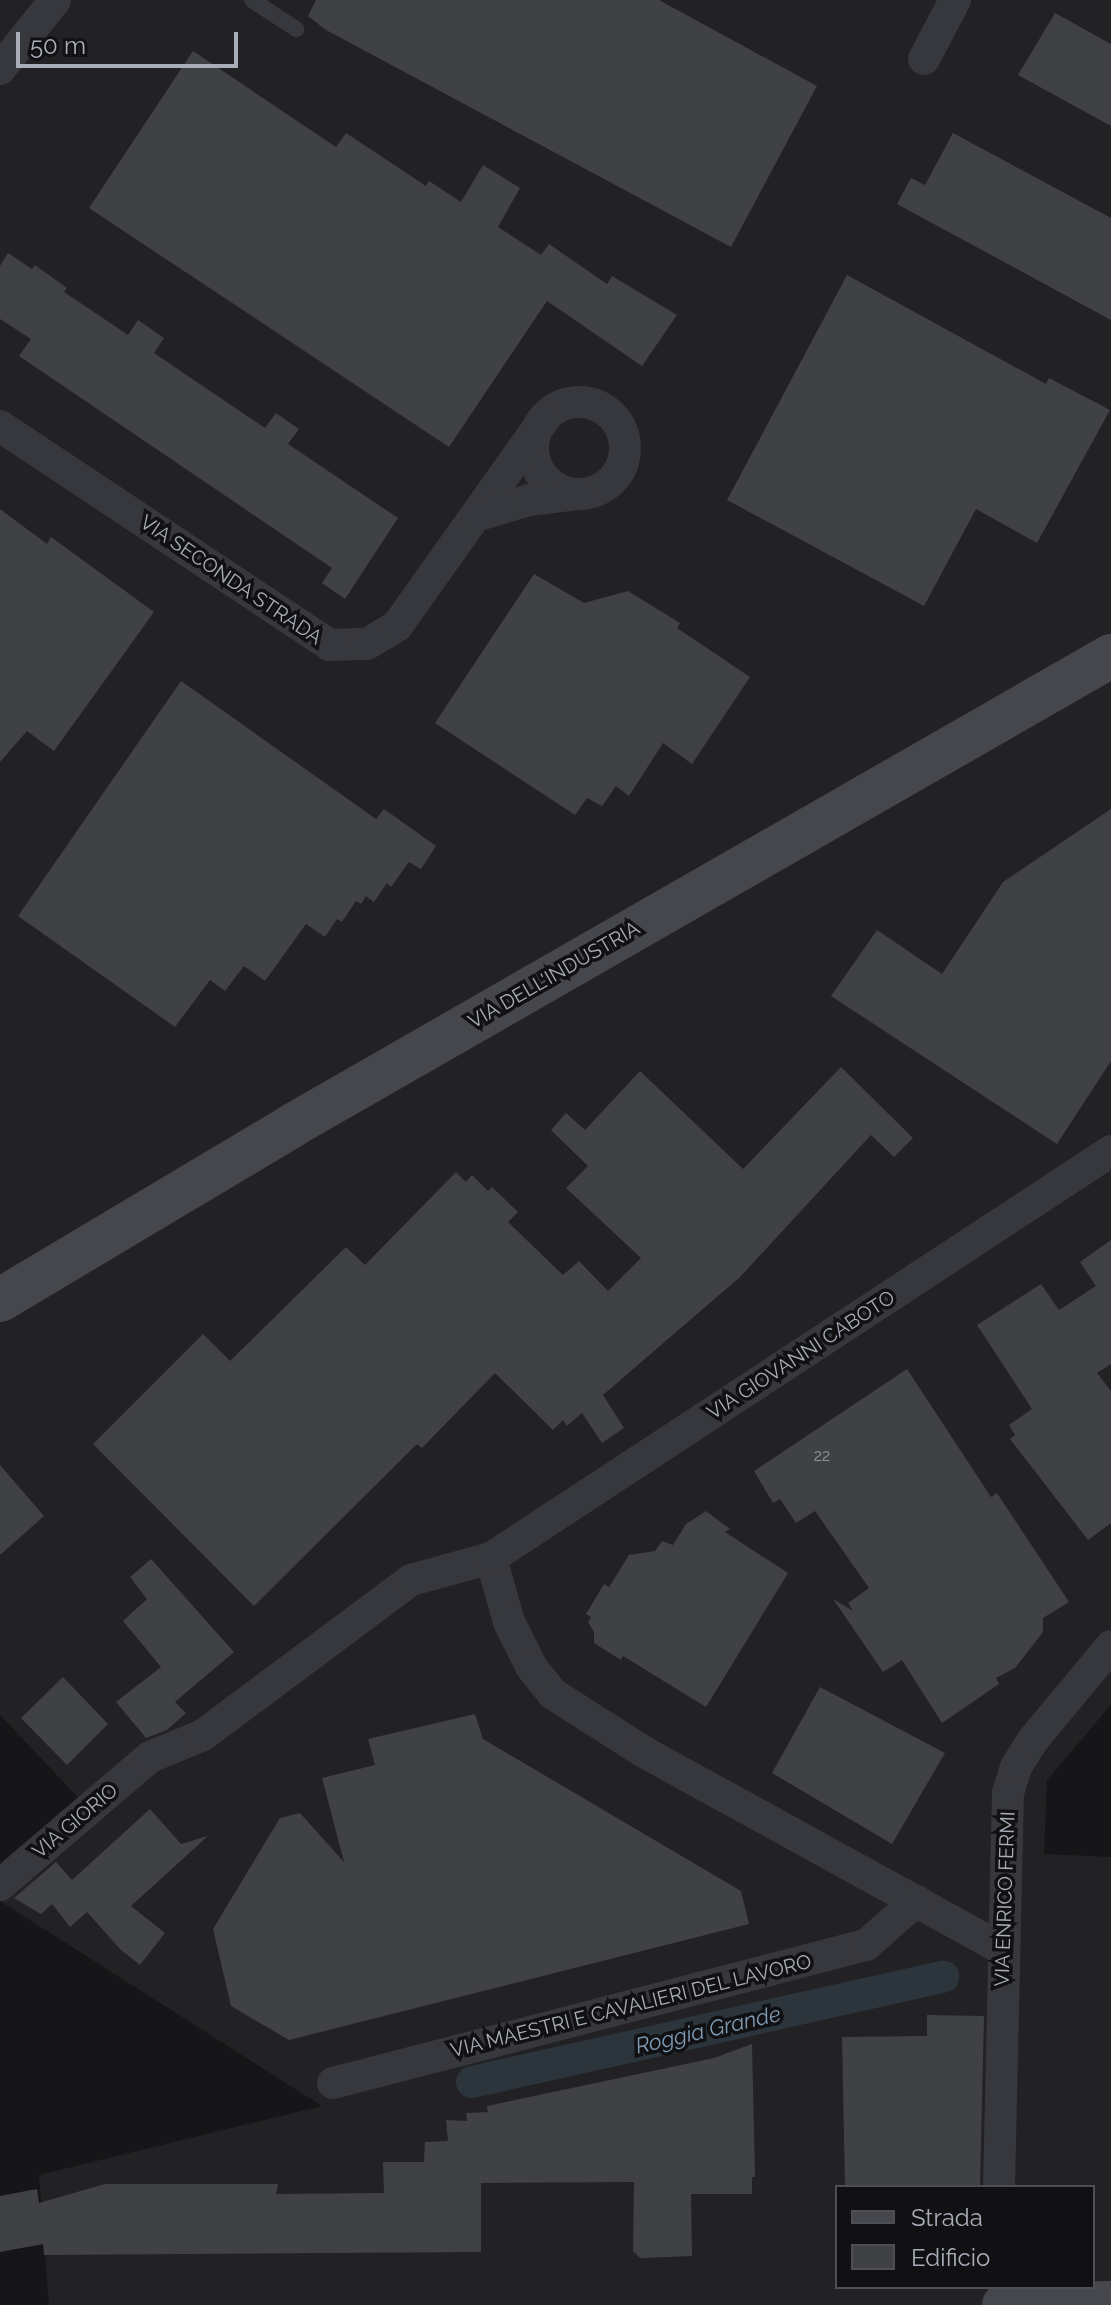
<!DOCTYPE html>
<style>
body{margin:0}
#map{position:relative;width:1111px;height:2305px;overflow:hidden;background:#161618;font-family:Raleway,sans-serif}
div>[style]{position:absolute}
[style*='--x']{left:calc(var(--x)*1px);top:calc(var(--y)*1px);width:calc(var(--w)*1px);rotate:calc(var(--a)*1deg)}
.built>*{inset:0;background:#222225}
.canal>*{height:32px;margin:-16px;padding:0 16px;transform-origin:16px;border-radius:16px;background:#2c353c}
.building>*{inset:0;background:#404145}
.lane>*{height:16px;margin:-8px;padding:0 8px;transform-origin:8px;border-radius:8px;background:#37383d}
.street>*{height:32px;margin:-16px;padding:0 16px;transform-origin:16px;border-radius:16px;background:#37383d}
.street>.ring{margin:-16px;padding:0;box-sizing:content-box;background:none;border:32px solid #37383d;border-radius:50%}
.secondary>*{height:44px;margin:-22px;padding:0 22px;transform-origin:22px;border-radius:22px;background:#45474d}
span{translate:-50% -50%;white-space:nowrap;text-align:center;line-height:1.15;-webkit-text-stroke:7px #111113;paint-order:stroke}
.number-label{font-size:16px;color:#8e929b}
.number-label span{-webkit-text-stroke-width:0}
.street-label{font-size:20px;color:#a8adb8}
.water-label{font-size:22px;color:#7f9bb3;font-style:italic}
.legend{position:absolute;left:835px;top:2185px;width:260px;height:104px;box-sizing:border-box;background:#111113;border:2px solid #4d4f55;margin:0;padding:10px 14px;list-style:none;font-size:24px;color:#a8adb8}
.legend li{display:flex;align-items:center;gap:16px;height:40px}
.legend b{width:40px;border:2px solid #4d4f55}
.scale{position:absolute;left:16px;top:32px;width:222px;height:36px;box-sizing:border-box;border:4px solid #a8adb8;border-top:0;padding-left:10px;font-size:24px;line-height:28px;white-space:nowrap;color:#a8adb8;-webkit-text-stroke:6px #111113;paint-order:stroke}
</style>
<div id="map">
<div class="built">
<div style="clip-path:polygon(evenodd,0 0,1111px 0,1111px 1705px,1047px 1780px,1044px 1854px,1111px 1857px,1111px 2305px,49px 2305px,39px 2175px,322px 2106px,0 1901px,92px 1812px,0 1715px,0 0,837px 2187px,1093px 2187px,1093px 2287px,837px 2287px,837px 2187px)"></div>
</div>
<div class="canal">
<div style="--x:472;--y:2082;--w:483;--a:-12.6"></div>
</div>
<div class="building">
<div style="clip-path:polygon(316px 0,659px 0,817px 86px,731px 247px,326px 30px,308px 16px)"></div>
<div style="clip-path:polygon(1055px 13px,1111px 44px,1111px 126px,1018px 75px)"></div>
<div style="clip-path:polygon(193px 51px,336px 147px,346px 133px,426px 186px,429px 181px,461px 202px,483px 165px,520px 188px,498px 227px,541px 255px,549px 244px,607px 284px,612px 276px,677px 315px,642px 366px,547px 301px,449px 447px,89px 208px)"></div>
<div style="clip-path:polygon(953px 133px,1111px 218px,1111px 320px,897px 204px,911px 178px,925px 185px)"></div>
<div style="clip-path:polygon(8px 253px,32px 269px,35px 265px,67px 288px,64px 292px,128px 335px,138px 320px,164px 338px,154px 353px,265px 428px,276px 413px,299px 429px,288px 444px,398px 518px,345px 599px,322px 583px,332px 568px,19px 356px,31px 339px,0 319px,0 266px)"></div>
<div style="clip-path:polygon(847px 275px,1046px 384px,1049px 378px,1110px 410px,1037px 543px,976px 509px,924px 606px,727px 500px)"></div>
<div style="clip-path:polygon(0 509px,47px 544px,51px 537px,154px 612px,54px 751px,27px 731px,0 762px)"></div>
<div style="clip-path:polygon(534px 574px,584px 603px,628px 591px,680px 623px,677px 628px,750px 677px,692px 764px,663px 743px,629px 796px,616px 786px,602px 806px,587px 798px,575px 815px,435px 723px)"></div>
<div style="clip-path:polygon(181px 681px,376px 819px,384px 809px,436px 846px,421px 869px,409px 862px,391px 887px,387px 883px,374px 902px,366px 896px,361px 904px,356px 901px,342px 922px,337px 919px,325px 937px,306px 924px,265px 981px,244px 966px,225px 991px,210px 980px,175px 1027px,18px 916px)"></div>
<div style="clip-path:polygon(1111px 809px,1111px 1061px,1057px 1144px,831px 996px,877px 930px,942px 974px,1003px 882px)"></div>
<div style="clip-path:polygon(841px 1067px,913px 1138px,894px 1157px,871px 1135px,740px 1277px,603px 1395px,624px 1428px,602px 1443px,582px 1413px,567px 1426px,563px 1420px,553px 1430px,495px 1373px,422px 1448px,417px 1444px,254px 1606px,93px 1444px,203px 1334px,230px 1361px,346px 1247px,365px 1265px,456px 1172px,466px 1182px,472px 1175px,488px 1191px,492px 1187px,518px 1212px,508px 1222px,563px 1275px,579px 1261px,608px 1291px,641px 1258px,566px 1188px,588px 1166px,551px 1130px,566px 1113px,585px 1130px,640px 1071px,743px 1169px)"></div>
<div style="clip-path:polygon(1111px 1240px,1111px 1364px,1097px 1373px,1111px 1391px,1111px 1523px,1088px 1540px,1010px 1439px,1015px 1435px,1009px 1425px,1032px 1409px,977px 1325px,1041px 1284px,1059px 1310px,1096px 1286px,1080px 1262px)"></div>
<div style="clip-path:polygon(907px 1369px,991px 1497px,997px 1493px,1069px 1602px,1043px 1618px,1043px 1632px,1015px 1668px,996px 1678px,999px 1684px,942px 1723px,902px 1660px,883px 1672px,833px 1599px,853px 1611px,848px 1603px,869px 1588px,815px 1511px,796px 1523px,780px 1499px,773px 1503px,754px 1471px)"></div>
<div style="clip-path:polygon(0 1465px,44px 1516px,0 1555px)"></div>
<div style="clip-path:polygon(706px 1511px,730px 1529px,725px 1532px,788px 1573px,706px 1707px,623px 1656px,621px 1660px,594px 1643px,594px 1632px,588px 1622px,591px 1617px,586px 1614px,604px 1584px,609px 1587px,629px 1555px,655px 1551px,662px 1541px,673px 1545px,686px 1524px)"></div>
<div style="clip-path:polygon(151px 1559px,234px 1652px,175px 1702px,186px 1713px,167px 1730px,146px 1738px,116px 1702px,161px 1667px,123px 1621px,147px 1599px,130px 1577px)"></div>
<div style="clip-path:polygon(63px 1677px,108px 1724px,67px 1765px,21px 1718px)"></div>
<div style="clip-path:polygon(820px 1687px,945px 1753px,892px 1844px,772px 1773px)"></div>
<div style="clip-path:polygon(475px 1714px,483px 1739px,741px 1891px,749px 1924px,289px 2040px,231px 2006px,213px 1929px,280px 1818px,300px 1813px,344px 1862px,322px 1778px,375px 1765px,368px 1739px)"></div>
<div style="clip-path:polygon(150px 1809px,181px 1844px,208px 1836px,131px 1906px,165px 1933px,140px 1965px,121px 1950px,87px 1912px,70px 1927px,52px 1904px,41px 1914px,14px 1898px,56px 1862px,72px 1880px)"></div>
<div style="clip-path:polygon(927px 2015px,984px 2016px,980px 2187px,845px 2187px,842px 2037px,927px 2036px)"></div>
<div style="clip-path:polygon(752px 2044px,755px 2177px,752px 2177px,752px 2194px,691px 2194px,692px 2256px,640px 2258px,633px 2251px,634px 2182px,481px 2183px,481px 2252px,44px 2255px,43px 2244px,0 2252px,0 2196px,37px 2189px,39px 2203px,105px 2184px,278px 2184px,276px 2194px,384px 2193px,383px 2162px,424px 2162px,425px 2142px,448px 2141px,446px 2120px,467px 2121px,466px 2113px,488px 2112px,487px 2106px,714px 2058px)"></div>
</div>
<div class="lane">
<div style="--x:252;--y:0;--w:53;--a:33.4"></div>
</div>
<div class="street">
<div style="--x:924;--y:59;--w:67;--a:-62.3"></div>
<div style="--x:0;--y:69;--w:88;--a:-51.4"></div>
<div class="ring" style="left:533px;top:402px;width:60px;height:60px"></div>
<div style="--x:0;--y:426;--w:396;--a:33.6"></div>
<div style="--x:330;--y:645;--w:37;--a:-2"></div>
<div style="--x:367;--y:644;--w:35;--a:-31"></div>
<div style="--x:397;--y:626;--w:255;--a:-54.6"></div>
<div style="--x:476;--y:516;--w:55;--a:-16.8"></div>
<div style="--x:529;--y:500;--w:49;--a:-7"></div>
<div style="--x:491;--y:1558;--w:66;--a:74.3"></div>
<div style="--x:509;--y:1622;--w:51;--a:63.4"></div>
<div style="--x:532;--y:1668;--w:33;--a:51"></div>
<div style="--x:553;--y:1694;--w:108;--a:32.5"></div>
<div style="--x:644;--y:1752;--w:409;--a:28.8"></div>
<div style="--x:0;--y:1885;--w:197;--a:-40.5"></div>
<div style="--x:150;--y:1757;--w:57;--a:-22.5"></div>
<div style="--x:203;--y:1735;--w:259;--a:-36.7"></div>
<div style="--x:411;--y:1580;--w:83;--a:-15.4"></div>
<div style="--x:491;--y:1558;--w:742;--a:-33.28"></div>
<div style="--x:333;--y:2083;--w:551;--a:-14.52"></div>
<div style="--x:866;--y:1945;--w:67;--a:-41.3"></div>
<div style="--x:999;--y:2187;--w:394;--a:-88.7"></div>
<div style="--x:1008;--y:1793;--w:27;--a:-73"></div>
<div style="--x:1016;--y:1767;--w:32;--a:-58"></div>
<div style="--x:1033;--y:1740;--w:122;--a:-50.3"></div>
</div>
<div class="secondary">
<div style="--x:0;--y:1300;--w:341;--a:-30.8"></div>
<div style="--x:293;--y:1125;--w:943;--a:-29.83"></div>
<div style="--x:1004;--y:2305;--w:107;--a:-1.1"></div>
</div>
<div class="number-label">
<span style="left:822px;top:1456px">22</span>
</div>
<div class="street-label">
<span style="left:231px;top:580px;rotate:34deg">VIA SECONDA STRADA</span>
<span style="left:554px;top:975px;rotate:-30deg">VIA DELL'INDUSTRIA</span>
<span style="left:801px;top:1355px;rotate:-33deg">VIA GIOVANNI CABOTO</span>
<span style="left:75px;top:1821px;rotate:-40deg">VIA GIORIO</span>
<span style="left:1005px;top:1899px;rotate:-88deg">VIA ENRICO FERMI</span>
<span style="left:631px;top:2006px;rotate:-14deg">VIA MAESTRI E CAVALIERI DEL LAVORO</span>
</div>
<div class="water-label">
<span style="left:708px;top:2030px;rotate:-13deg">Roggia Grande</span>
</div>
<ul class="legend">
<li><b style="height:10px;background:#45474d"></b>Strada</li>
<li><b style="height:22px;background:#404145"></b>Edificio</li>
</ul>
<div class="scale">50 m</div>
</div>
